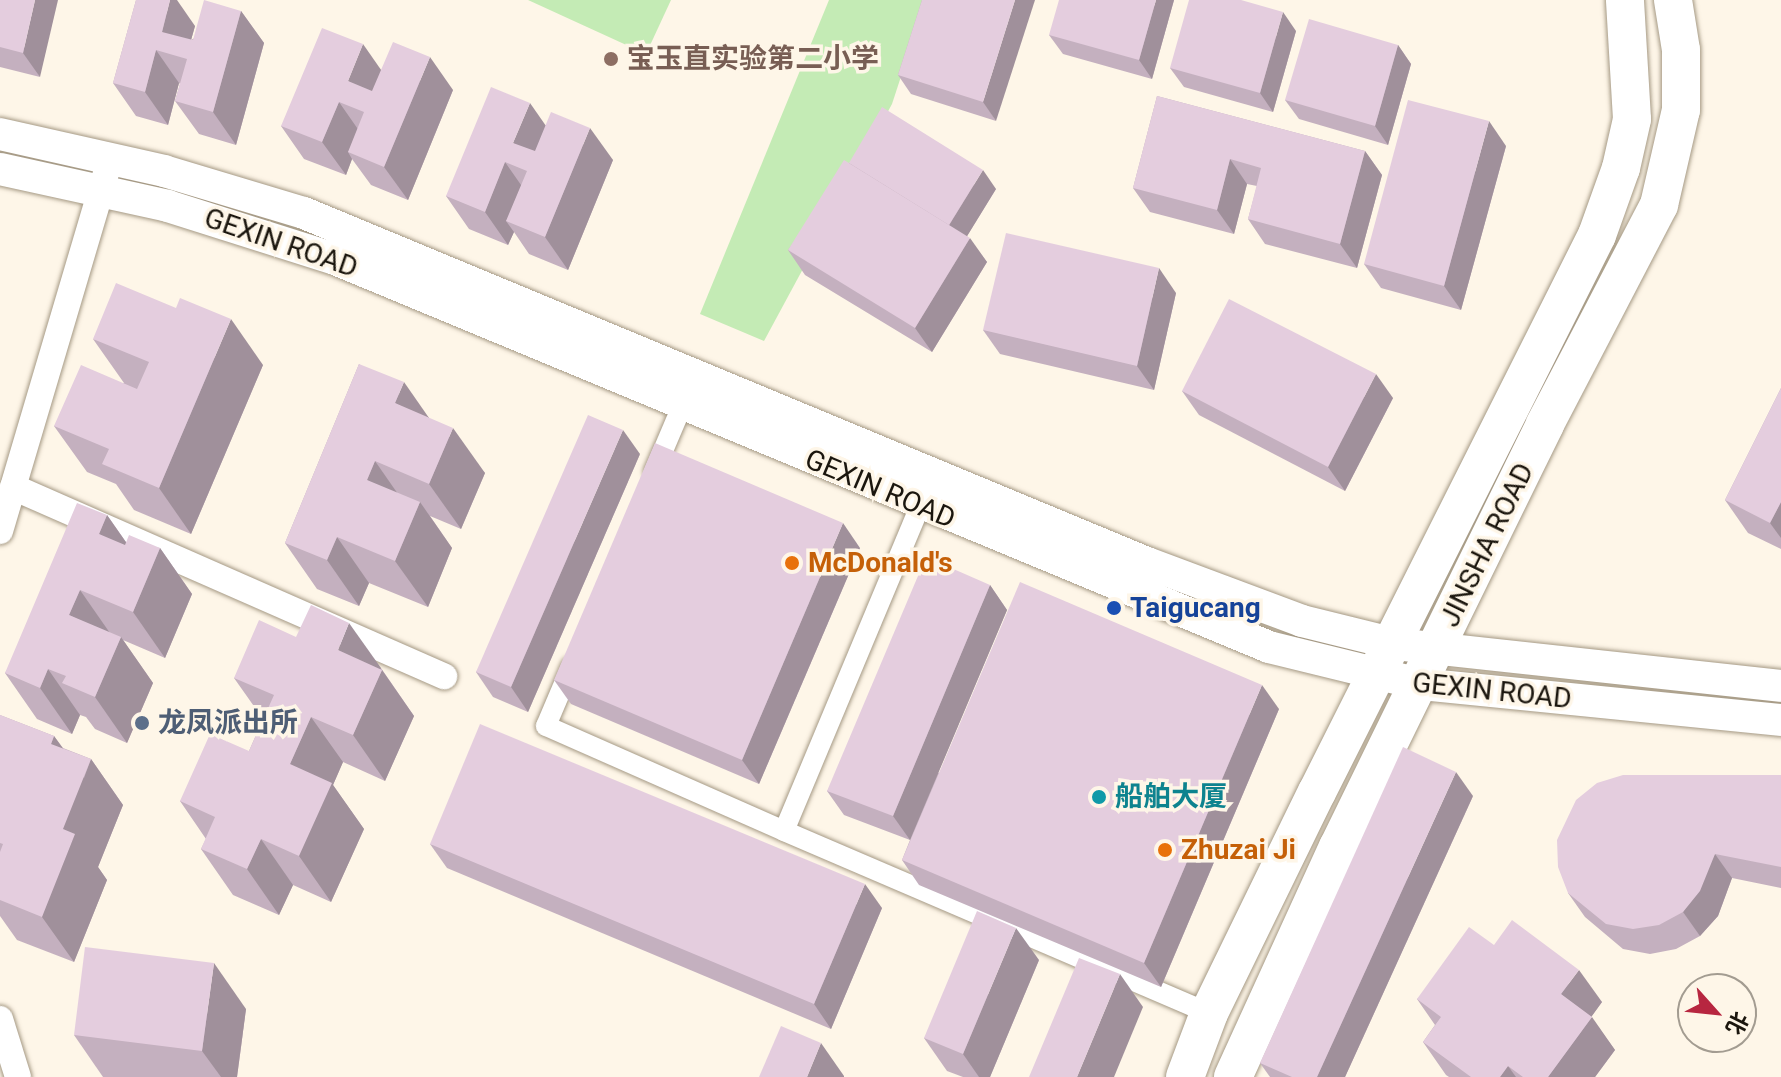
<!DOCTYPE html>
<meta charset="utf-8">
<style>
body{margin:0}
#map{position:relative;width:1781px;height:1077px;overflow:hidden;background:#fef6e8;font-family:Roboto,"Noto Sans SC",sans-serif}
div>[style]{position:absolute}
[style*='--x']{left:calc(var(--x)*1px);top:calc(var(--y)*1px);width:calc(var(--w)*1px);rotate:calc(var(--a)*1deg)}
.green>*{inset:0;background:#c4ebb5}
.roads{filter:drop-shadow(0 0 2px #a59984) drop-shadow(0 0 2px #a59984)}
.pedestrian>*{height:20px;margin:-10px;padding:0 10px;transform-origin:10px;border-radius:10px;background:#fff}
.minor>*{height:26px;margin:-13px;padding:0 13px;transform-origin:13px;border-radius:13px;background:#fff}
.tertiary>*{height:32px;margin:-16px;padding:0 16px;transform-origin:16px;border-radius:16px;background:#fff}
.secondary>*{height:38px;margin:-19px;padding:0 19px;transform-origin:19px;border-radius:19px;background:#fff}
.wall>*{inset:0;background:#c4b0bf}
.shaded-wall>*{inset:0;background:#a0909b}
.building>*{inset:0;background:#e4cdde}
.dots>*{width:22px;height:22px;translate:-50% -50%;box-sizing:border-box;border:4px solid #fef6e8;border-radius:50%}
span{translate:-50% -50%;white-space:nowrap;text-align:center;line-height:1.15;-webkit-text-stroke:7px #fef6e8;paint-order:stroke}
.education-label{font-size:28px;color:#785e54;font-weight:700}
.left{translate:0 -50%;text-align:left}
.street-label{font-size:28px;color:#1b160e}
.food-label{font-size:28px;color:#c56008;font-weight:700}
.transit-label{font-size:28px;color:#164399;font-weight:700}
.service-label{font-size:28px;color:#4e5e75;font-weight:700}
.culture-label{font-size:28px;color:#0d838f;font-weight:700}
.north{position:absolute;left:1677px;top:973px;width:80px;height:80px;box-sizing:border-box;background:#fef6e8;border:2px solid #a39c91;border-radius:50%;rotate:117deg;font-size:22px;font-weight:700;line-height:32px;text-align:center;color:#1b160e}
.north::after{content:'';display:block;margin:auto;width:28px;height:36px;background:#b72640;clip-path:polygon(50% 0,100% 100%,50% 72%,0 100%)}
</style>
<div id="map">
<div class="green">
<div style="clip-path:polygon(528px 0,671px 0,646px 54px)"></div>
<div style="clip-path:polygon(829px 0,926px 0,892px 104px,764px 341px,700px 314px)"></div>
</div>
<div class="roads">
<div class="pedestrian">
<div style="--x:654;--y:472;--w:72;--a:-67"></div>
<div style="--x:920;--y:506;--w:352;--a:112.7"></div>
<div style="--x:784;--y:831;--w:462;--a:23.2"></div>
<div style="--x:571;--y:667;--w:64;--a:113"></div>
<div style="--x:546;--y:726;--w:260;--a:23.8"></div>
</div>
<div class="minor">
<div style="--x:13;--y:487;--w:471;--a:23.7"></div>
<div style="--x:0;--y:531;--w:374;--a:-73.5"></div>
<div style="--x:0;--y:1019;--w:61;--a:72.8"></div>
</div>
<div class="tertiary">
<div style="--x:0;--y:134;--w:168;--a:12.7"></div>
<div style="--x:164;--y:171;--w:146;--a:16.7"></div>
<div style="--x:304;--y:213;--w:913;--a:22.55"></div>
<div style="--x:1147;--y:563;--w:165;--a:20.5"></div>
<div style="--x:1302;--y:621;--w:96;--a:13.9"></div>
<div style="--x:1395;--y:644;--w:388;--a:6.2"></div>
<div style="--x:0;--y:169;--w:172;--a:12.4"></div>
<div style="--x:168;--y:206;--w:175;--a:17.6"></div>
<div style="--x:335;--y:259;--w:1011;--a:22.56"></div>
<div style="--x:1269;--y:647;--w:155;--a:13.8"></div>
<div style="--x:1420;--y:684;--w:363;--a:5.7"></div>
</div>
<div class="secondary">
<div style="--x:1185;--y:1077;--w:68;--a:-69.4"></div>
<div style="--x:1209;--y:1013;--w:246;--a:-64"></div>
<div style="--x:1317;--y:792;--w:623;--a:-63.31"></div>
<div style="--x:1597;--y:235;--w:71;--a:-70.3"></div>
<div style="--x:1621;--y:168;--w:50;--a:-77.3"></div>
<div style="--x:1632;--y:119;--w:119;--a:-93.4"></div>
<div style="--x:1233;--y:1077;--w:253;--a:-65.5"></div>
<div style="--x:1338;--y:847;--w:471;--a:-63.9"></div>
<div style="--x:1545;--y:424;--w:247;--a:-62.5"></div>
<div style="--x:1659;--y:205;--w:98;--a:-77"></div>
<div style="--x:1681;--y:110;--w:60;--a:-90"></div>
<div style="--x:1681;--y:50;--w:51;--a:-99.1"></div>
</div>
</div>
<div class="wall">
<div style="clip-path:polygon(0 0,40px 77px,0 67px)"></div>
<div style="clip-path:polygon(136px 0,195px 26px,191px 40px,241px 11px,264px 43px,236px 145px,199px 134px,175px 101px,180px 84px,179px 83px,168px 125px,136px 116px,113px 83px)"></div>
<div style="clip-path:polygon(922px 0,996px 121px,911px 94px,898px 75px)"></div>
<div style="clip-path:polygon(1174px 0,1152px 79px,1063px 54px,1049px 35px)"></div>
<div style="clip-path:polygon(1296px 31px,1273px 112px,1184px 87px,1170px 68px)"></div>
<div style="clip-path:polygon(1398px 45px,1411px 64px,1388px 145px,1299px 119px,1285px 100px)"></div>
<div style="clip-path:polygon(381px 70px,453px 90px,408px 200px,371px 185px,352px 159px,346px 175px,304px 159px,281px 126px)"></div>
<div style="clip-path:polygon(1157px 96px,1365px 151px,1382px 175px,1357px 268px,1265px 244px,1248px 219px,1257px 186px,1247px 184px,1234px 234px,1150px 212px,1133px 188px)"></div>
<div style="clip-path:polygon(545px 125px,613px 160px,568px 270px,529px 254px,514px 232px,508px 245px,469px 229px,446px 196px)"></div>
<div style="clip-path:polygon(1506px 146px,1461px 310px,1381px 288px,1364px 264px)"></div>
<div style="clip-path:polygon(849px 163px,996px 189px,967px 236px,987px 262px,932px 352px,805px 275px,788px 250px)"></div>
<div style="clip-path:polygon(1176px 293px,1154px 390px,1000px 354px,983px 330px)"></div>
<div style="clip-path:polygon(93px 339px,263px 365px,191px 534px,134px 510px,116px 484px,87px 472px,54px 426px,124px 383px)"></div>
<div style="clip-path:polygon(359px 364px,428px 417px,485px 473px,461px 529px,430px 516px,452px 548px,428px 607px,369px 583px,359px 606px,317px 589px,285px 543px)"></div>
<div style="clip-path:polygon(1781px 388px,1781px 549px,1748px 533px,1725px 500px)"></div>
<div style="clip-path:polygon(1182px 391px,1393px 398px,1345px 491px,1199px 415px)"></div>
<div style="clip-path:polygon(640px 454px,528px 712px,493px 697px,476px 672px)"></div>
<div style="clip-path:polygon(107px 515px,126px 542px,160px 548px,192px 594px,165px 658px,123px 640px,153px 683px,127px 743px,95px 729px,86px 717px,80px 715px,72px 734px,37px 719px,5px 673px)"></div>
<div style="clip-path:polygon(860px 548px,759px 784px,571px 704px,554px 680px)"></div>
<div style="clip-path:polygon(990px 585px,1007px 610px,938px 773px,1279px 709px,1161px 987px,919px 885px,902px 860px,910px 840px,844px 815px,827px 791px)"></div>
<div style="clip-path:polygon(296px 637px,381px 668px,414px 716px,385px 781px,343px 762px,333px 785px,364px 829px,331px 902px,293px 885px,279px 915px,233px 895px,201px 849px,206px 839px,180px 801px,249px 751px,263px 719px,234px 678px)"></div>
<div style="clip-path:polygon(0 715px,54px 736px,63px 748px,91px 759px,123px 805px,98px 867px,107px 880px,74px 962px,17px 940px,0 916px)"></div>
<div style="clip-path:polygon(1781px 775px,1781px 888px,1732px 878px,1718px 916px,1700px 936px,1676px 949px,1650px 954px,1623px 949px,1585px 917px,1568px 893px)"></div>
<div style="clip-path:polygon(1473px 796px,1345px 1077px,1270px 1077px,1260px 1063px)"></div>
<div style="clip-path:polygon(430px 844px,882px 908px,831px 1029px,447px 868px)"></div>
<div style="clip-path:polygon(1494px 945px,1602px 1002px,1591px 1017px,1615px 1050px,1595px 1077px,1449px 1077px,1446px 1075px,1423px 1042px,1435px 1025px,1417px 999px)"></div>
<div style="clip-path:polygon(1039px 960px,990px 1077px,963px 1077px,947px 1071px,924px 1038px)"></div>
<div style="clip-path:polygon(246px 1009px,237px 1077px,103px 1077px,74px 1035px)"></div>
</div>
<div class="shaded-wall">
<div style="clip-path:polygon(35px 0,58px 0,40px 77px,23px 53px)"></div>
<div style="clip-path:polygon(170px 0,177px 0,195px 26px,186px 58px,162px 32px)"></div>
<div style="clip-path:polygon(1015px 0,1035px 0,996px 121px,983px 102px)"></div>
<div style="clip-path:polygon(1156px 0,1174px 0,1152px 79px,1139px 60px)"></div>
<div style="clip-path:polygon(241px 11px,264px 43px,236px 145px,213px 112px)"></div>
<div style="clip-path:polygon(1283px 12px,1296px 31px,1273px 112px,1260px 93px)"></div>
<div style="clip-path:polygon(363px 44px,386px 77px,371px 114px,348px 81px)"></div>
<div style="clip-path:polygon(1398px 45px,1411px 64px,1388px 145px,1375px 126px)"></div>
<div style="clip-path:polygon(156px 50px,179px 83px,168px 125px,145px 92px)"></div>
<div style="clip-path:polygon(430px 57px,453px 90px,408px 200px,384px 167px)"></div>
<div style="clip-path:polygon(339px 102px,362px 135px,348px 152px,352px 159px,346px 175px,322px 142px)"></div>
<div style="clip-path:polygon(530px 103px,553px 136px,536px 176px,513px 143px)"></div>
<div style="clip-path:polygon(1489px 121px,1506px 146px,1461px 310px,1444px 286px)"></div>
<div style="clip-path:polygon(590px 128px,613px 160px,568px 270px,545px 237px)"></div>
<div style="clip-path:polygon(1365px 151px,1382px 175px,1357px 268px,1340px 244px)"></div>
<div style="clip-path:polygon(1230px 159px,1247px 184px,1234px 234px,1217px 210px)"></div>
<div style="clip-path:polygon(505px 162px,528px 195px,506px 221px,514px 232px,508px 245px,485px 212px)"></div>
<div style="clip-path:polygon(983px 170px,996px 189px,961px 246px,948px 227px)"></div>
<div style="clip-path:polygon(970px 238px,987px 262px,932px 352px,915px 328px)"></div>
<div style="clip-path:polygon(1159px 268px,1176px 293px,1154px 390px,1137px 366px)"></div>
<div style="clip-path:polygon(231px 319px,263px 365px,191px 534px,159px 488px)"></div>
<div style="clip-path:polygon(1376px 374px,1393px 398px,1345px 491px,1328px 467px)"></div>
<div style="clip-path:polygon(404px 382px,436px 428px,395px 403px)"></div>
<div style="clip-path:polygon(453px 428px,485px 473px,461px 529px,429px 484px)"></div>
<div style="clip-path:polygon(623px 430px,640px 454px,528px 712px,511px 687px)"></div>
<div style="clip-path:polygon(375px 461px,407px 507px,367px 480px)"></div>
<div style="clip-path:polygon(420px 502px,452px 548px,428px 607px,395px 561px)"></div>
<div style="clip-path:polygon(1781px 502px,1781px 538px,1770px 523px)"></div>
<div style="clip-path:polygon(107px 515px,139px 561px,99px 534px)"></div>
<div style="clip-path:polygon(843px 523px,860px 548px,759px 784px,742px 760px)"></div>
<div style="clip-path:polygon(337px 537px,369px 583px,359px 606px,327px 560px)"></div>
<div style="clip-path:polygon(160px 548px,192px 594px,165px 658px,133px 612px)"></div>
<div style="clip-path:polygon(990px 585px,1007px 610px,910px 840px,893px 816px)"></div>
<div style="clip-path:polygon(80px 590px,112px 636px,69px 615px)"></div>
<div style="clip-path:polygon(349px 623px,381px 668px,370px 696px,338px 650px)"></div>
<div style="clip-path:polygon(121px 637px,153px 683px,127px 743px,95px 697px)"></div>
<div style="clip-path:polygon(48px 669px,80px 715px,72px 734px,40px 688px)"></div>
<div style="clip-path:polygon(382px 670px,414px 716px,385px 781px,353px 735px)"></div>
<div style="clip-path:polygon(1262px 685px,1279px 709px,1161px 987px,1144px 963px)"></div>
<div style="clip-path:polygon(311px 717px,343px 762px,333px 785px,364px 829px,331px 902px,299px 856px,290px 764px)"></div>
<div style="clip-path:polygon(54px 736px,84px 778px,91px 759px,123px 805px,98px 867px,107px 880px,74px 962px,42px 917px,51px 744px)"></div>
<div style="clip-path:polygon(1456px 772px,1473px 796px,1345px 1077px,1317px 1077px)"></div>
<div style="clip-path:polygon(261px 839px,293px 885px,279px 915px,247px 869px)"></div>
<div style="clip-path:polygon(1715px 854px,1732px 878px,1718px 916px,1700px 936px,1683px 912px)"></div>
<div style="clip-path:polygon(865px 884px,882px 908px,831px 1029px,814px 1004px)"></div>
<div style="clip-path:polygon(1016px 928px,1039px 960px,990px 1077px,979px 1077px,963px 1054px)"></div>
<div style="clip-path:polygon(214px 963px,246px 1009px,237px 1077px,221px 1077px,202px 1051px)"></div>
<div style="clip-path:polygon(1579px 970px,1602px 1002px,1584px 1027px,1561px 994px)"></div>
<div style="clip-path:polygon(1120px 974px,1143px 1007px,1114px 1077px,1077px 1077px)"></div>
<div style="clip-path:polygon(1592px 1017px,1615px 1050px,1595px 1077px,1548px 1077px)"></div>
<div style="clip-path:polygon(821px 1043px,844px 1076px,844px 1077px,807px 1077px)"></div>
<div style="clip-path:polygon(1508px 1066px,1516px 1077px,1500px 1077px)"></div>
</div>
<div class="building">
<div style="clip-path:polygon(0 0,35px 0,23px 53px,0 47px)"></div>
<div style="clip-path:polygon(136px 0,170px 0,162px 32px,193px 40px,204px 0,241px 11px,213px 112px,175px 101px,187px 59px,156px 50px,145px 92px,113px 83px)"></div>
<div style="clip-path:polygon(922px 0,1015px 0,983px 102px,898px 75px)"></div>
<div style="clip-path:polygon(1059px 0,1156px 0,1139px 60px,1049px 35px)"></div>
<div style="clip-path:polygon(1189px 0,1241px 0,1283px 12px,1260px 93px,1170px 68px)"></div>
<div style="clip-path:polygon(1309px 19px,1398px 45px,1375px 126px,1285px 100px)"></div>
<div style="clip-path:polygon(322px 28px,363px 44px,348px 81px,372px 91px,393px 42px,430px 57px,384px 167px,348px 152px,364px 112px,339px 102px,322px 142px,281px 126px)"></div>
<div style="clip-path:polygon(491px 87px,530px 103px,513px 143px,535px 151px,551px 112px,590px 128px,545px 237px,506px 221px,527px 171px,505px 162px,485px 212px,446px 196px)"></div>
<div style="clip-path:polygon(1157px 96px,1365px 151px,1340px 244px,1248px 219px,1261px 168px,1230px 159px,1217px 210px,1133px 188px)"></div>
<div style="clip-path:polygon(1408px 100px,1489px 121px,1444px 286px,1364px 264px)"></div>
<div style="clip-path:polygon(882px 107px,983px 170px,949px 225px,849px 163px)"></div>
<div style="clip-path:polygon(844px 160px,970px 238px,915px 328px,788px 250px)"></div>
<div style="clip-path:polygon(1006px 233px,1159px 268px,1137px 366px,983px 330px)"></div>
<div style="clip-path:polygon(116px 283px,176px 308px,180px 298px,231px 319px,159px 488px,102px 464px,109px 449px,54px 426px,81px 365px,137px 389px,149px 362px,93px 339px)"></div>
<div style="clip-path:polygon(1229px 299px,1376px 374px,1328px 467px,1182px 391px)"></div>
<div style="clip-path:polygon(359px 364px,404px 382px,395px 403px,453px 428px,429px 484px,375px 461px,367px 480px,420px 502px,395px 561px,337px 537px,327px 560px,285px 543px)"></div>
<div style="clip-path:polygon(1781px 388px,1781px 502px,1770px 523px,1725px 500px)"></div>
<div style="clip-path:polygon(588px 415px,623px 430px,511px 687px,476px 672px)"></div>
<div style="clip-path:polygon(655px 443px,843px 523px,742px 760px,554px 680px)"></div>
<div style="clip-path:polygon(77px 503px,107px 515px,99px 534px,125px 545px,129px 535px,160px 548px,133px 612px,80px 590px,69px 615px,121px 637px,95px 697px,62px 683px,66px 676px,48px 669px,40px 688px,5px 673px)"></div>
<div style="clip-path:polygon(926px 557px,990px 585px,893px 816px,827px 791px)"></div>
<div style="clip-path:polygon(1020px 582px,1262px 685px,1144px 963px,902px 860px)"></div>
<div style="clip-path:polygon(311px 605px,349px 623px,338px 650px,382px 670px,353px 735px,311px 717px,290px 764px,332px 783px,299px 856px,261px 839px,247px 869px,201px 849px,215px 817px,180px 801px,210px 734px,249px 751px,274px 695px,234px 678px,259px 620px,296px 637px)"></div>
<div style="clip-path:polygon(0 715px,54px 736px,51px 744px,91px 759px,63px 829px,75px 834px,42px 917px,0 900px,0 852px,3px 844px,0 843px)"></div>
<div style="clip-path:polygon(480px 724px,865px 884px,814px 1004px,430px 844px)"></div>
<div style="clip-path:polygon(1403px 747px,1456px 772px,1317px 1077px,1292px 1077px,1260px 1063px)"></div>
<div style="clip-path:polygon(1623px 775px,1781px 775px,1781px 867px,1715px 854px,1700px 891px,1683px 912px,1659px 925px,1633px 929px,1606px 924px,1568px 893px,1558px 867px,1557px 840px,1576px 800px,1597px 783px)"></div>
<div style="clip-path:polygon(977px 911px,1016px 928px,963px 1054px,924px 1038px)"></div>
<div style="clip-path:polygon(1512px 920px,1579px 970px,1561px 994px,1592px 1017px,1548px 1077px,1523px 1077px,1508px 1066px,1500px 1077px,1471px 1077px,1423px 1042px,1441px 1017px,1417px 999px,1469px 927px,1494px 945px)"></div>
<div style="clip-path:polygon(85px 947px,214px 963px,202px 1051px,74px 1035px)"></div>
<div style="clip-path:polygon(1079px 958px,1120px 974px,1077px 1077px,1029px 1077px)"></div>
<div style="clip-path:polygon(781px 1026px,821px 1043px,807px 1077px,759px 1077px)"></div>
</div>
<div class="dots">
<div style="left:611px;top:59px;background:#8d6e63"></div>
<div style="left:792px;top:563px;background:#e8710a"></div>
<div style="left:1114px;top:608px;background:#1a4fb4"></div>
<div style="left:142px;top:723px;background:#5c6f8a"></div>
<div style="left:1099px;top:797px;background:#0f9aa8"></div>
<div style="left:1165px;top:850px;background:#e8710a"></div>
</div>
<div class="education-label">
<span class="left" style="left:627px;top:59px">宝玉直实验第二小学</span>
</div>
<div class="street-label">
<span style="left:281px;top:243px;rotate:19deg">GEXIN ROAD</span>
<span style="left:880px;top:489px;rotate:23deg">GEXIN ROAD</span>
<span style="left:1487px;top:545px;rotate:-64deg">JINSHA ROAD</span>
<span style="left:1492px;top:691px;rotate:6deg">GEXIN ROAD</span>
</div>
<div class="food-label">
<span class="left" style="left:808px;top:563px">McDonald's</span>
<span class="left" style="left:1181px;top:850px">Zhuzai Ji</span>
</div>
<div class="transit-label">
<span class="left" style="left:1130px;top:608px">Taigucang</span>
</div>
<div class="service-label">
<span class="left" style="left:158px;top:723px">龙凤派出所</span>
</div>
<div class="culture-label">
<span class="left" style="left:1115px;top:797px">船舶大厦</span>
</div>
<div class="north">北</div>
</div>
